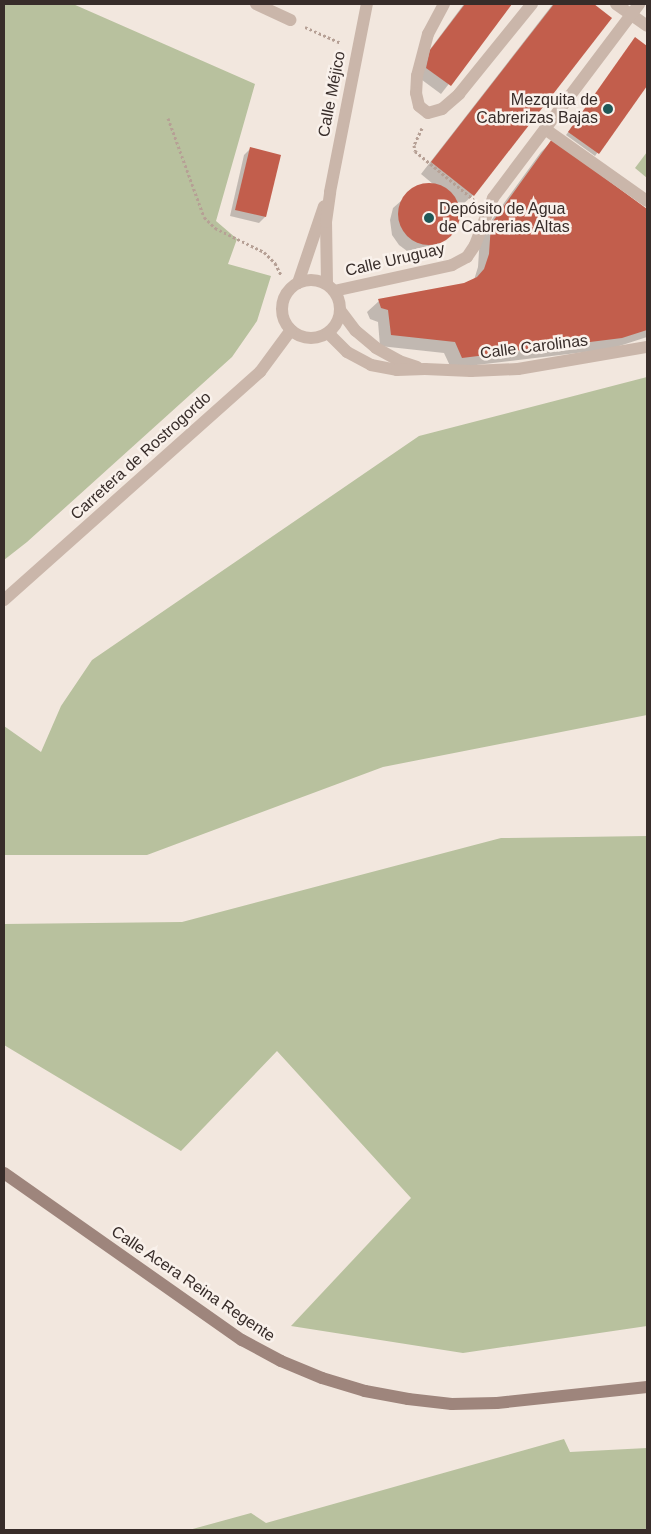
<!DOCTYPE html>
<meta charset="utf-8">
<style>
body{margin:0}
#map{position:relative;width:651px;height:1534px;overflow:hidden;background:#f2e7de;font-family:Helvetica,sans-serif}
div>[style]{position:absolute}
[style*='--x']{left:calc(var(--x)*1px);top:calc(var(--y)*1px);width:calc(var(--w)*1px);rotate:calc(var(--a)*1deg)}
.green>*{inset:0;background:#b8c19e}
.shadow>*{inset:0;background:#0003}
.building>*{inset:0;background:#c25e4c}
.round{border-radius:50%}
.path>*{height:3px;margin-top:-1.5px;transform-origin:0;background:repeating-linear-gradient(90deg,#b6a095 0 2.5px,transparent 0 5px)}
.street>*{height:12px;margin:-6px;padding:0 6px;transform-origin:6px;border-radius:6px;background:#cab6aa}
.street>.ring{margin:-6px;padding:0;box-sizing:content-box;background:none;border:12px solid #cab6aa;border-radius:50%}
.secondary>*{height:12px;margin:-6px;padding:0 6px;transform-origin:6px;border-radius:6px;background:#9e857c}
.dots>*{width:14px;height:14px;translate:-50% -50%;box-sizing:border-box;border:2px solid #f9f1eb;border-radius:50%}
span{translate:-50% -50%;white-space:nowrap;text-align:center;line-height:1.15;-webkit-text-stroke:5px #f9f1eb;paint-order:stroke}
.street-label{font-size:16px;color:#382d2a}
.poi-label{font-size:16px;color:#382d2a}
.right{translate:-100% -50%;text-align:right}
.left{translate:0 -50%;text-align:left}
.frame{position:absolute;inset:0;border:5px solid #382d2a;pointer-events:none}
</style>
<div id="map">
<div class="green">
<div style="clip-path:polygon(4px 4px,73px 4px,255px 84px,216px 221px,237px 239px,228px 264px,271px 276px,257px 321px,232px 357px,27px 542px,4px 560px)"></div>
<div style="clip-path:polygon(647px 152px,647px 178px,635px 168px)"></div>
<div style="clip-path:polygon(647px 377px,647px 715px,383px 767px,147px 855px,4px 855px,4px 726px,41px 752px,61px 706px,92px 660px,419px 436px)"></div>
<div style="clip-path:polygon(647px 836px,647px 1326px,463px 1353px,291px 1326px,411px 1198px,277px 1051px,181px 1151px,4px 1045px,4px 924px,182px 922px,501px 838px)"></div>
<div style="clip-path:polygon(564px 1439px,570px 1452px,647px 1448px,647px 1530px,189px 1530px,251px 1513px,266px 1523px)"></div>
</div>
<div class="shadow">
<div style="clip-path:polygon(464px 4px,511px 4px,441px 94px,418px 77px,422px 60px)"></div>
<div style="clip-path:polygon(553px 4px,592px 4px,610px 18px,473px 195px,461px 206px,455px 201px,459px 212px,457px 224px,452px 233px,430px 251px,418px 253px,407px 251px,399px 245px,392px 235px,390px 220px,393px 208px,418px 186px,433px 184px,421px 174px)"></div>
<div style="clip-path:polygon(636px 39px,647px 47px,647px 84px,595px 156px,566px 135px)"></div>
<div style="clip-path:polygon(552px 141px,647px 211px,647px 337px,610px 349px,451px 368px,444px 353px,380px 346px,378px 322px,370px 319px,367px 312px,379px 301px,465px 285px,474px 280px,478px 267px,480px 236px,541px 152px)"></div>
<div style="clip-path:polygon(250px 149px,265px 217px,259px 223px,230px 216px,244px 155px)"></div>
</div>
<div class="building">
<div style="clip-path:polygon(465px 4px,512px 4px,451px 86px,426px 68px,430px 50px)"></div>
<div style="clip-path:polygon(554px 4px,594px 4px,612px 18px,474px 196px,431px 162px)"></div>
<div style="clip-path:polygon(635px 37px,647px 46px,647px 86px,599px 154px,568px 132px)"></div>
<div style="clip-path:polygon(552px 139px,647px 209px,647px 330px,622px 338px,462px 358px,455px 342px,391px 335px,388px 310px,381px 308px,378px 299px,464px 283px,477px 277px,484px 269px,489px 254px,491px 224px)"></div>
<div style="clip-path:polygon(250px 147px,281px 155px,266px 217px,235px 210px)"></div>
<div class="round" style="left:398px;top:183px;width:62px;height:62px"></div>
</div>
<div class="path">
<div style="--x:305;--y:27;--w:39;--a:24"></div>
<div style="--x:168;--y:118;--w:105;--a:70"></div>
<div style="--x:204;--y:217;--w:16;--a:45"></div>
<div style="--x:215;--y:228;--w:55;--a:26.1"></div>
<div style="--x:264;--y:252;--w:16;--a:45"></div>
<div style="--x:275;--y:263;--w:13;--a:63"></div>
<div style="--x:422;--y:128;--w:19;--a:115"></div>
<div style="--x:414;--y:145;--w:6;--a:81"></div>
<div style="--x:415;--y:151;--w:77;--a:39.7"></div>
</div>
<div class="street">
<div style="--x:256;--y:4;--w:38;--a:25"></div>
<div style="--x:444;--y:4;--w:34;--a:118"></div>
<div style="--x:428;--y:34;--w:43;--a:104.7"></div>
<div style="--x:417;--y:76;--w:17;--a:93"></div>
<div style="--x:416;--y:93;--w:13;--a:77"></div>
<div style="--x:419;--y:106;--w:11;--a:38"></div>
<div style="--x:428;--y:113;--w:15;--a:-16"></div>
<div style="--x:442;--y:109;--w:23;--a:-41"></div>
<div style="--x:459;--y:94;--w:116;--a:-51"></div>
<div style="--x:616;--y:4;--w:38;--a:35"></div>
<div style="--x:545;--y:129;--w:125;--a:35.2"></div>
<div class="ring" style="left:282px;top:280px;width:46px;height:46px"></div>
<div style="--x:298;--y:283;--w:81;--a:-71.3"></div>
<div style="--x:327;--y:284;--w:62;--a:-90.9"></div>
<div style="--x:326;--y:222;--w:30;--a:-82"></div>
<div style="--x:330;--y:192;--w:192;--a:-78.9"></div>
<div style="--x:334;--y:291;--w:121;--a:-12.4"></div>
<div style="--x:452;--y:265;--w:17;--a:-28"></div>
<div style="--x:467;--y:257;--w:14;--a:-56"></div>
<div style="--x:475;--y:245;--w:50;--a:-69"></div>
<div style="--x:493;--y:198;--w:243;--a:-53"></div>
<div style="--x:340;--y:310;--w:26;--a:53"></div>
<div style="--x:356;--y:331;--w:26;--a:40"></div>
<div style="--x:376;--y:348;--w:26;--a:29"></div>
<div style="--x:399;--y:361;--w:19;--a:18"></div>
<div style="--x:328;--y:333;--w:27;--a:45"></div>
<div style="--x:347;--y:352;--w:27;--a:28"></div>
<div style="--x:371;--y:365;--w:26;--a:11"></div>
<div style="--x:397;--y:370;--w:28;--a:-2"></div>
<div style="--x:425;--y:369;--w:46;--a:2.5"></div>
<div style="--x:471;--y:371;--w:47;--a:-2.4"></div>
<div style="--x:518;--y:369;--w:131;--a:-9.7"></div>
<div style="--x:4;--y:600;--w:343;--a:-41.7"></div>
<div style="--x:260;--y:372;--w:52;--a:-53.6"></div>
</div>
<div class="secondary">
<div style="--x:4;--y:1173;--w:291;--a:35.1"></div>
<div style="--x:242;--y:1340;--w:44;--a:28.3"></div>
<div style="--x:281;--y:1361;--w:44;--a:22.5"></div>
<div style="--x:322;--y:1378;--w:45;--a:16.8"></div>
<div style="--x:365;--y:1391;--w:44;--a:10.5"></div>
<div style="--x:408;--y:1399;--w:44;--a:6.5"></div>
<div style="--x:452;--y:1404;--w:45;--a:-1.3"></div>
<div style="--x:497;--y:1403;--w:151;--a:-6.1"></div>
</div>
<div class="dots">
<div style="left:608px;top:109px;background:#205857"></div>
<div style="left:429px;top:218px;background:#205857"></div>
</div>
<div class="street-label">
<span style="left:332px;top:94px;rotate:-79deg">Calle Méjico</span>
<span style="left:395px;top:260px;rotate:-13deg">Calle Uruguay</span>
<span style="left:534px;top:347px;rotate:-7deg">Calle Carolinas</span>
<span style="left:141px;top:456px;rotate:-42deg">Carretera de Rostrogordo</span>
<span style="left:193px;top:1284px;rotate:34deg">Calle Acera Reina Regente</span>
</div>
<div class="poi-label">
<span class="right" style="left:598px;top:109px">Mezquita de<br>Cabrerizas Bajas</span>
<span class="left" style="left:439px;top:218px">Depósito de Agua<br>de Cabrerias Altas</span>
</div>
<div class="frame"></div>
</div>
